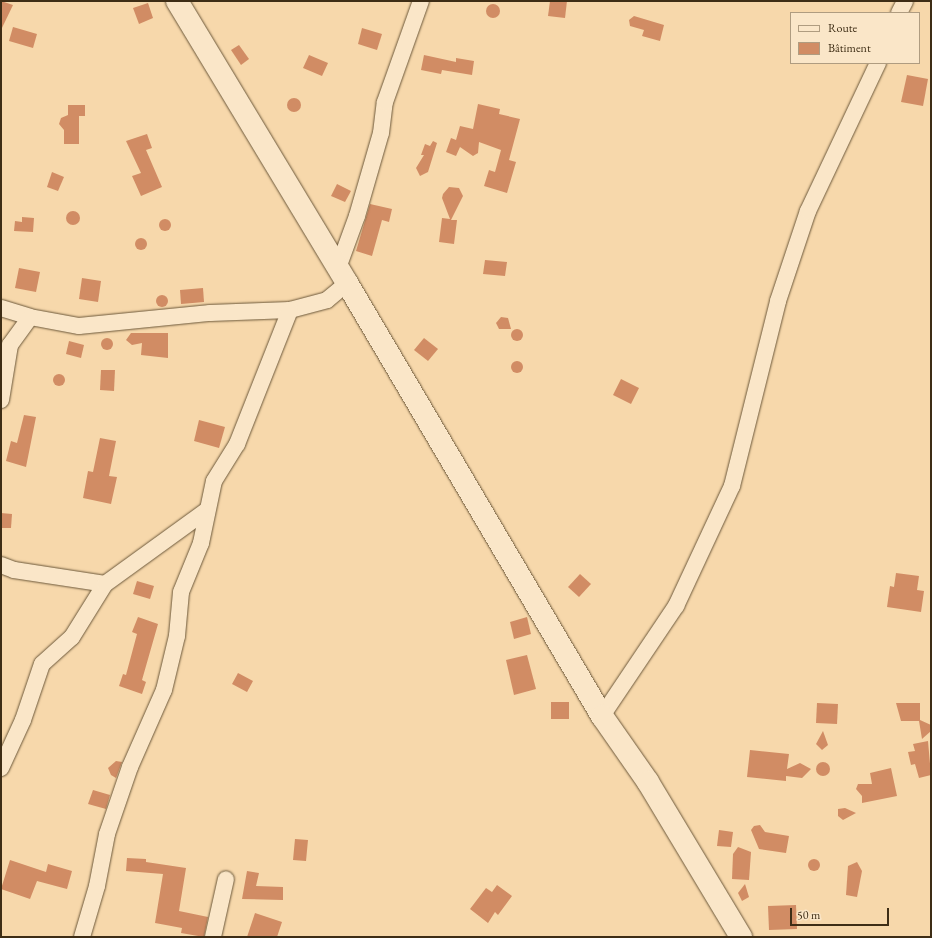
<!DOCTYPE html>
<meta charset="utf-8">
<style>
body{margin:0}
#map{position:relative;width:932px;height:938px;overflow:hidden;background:#f7d8ab;font-family:"EB Garamond",serif}
div>[style]{position:absolute}
[style*='--x']{left:calc(var(--x)*1px);top:calc(var(--y)*1px);width:calc(var(--w)*1px);rotate:calc(var(--a)*1deg)}
.building>*{inset:0;background:#d18c64}
.round{border-radius:50%}
.roads{filter:drop-shadow(0 0 1px #6c583a) drop-shadow(0 0 1px #6c583a)}
.street>*{height:16px;margin:-8px;padding:0 8px;transform-origin:8px;border-radius:8px;background:#fae6c8}
.secondary>*{height:22px;margin:-11px;padding:0 11px;transform-origin:11px;border-radius:11px;background:#fae6c8}
span{translate:-50% -50%;white-space:nowrap;text-align:center;line-height:1.15;-webkit-text-stroke:4px #fae6c8;paint-order:stroke}
.frame{position:absolute;inset:0;border:2px solid #3e2d15;pointer-events:none}
.legend{position:absolute;left:790px;top:12px;width:130px;height:52px;box-sizing:border-box;background:#fae6c8;border:1px solid #af9c80;margin:0;padding:5px 7px;list-style:none;font-size:12px;color:#3e2d15}
.legend li{display:flex;align-items:center;gap:8px;height:20px}
.legend b{width:20px;border:1px solid #af9c80}
.scale{position:absolute;left:790px;top:908px;width:99px;height:18px;box-sizing:border-box;border:2px solid #3e2d15;border-top:0;padding-left:5px;font-size:12px;line-height:14px;white-space:nowrap;color:#3e2d15;-webkit-text-stroke:3px #fae6c8;paint-order:stroke}
</style>
<div id="map">
<div class="building">
<div style="clip-path:polygon(1px 1px,13px 5px,1px 30px)"></div>
<div style="clip-path:polygon(550px 1px,567px 1px,565px 18px,548px 16px)"></div>
<div style="clip-path:polygon(148px 3px,153px 18px,139px 24px,133px 8px)"></div>
<div class="round" style="left:486px;top:4px;width:14px;height:14px"></div>
<div style="clip-path:polygon(634px 16px,664px 25px,660px 41px,642px 36px,644px 30px,630px 26px,629px 20px)"></div>
<div style="clip-path:polygon(13px 27px,37px 34px,33px 48px,9px 41px)"></div>
<div style="clip-path:polygon(362px 28px,382px 34px,377px 50px,358px 44px)"></div>
<div style="clip-path:polygon(239px 45px,249px 59px,241px 65px,231px 50px)"></div>
<div style="clip-path:polygon(309px 55px,328px 63px,322px 76px,303px 68px)"></div>
<div style="clip-path:polygon(424px 55px,456px 62px,456px 58px,474px 61px,472px 75px,442px 70px,441px 74px,421px 70px)"></div>
<div style="clip-path:polygon(907px 75px,928px 79px,923px 106px,901px 102px)"></div>
<div class="round" style="left:287px;top:98px;width:14px;height:14px"></div>
<div style="clip-path:polygon(478px 104px,500px 109px,499px 114px,520px 119px,509px 160px,516px 162px,507px 193px,484px 186px,489px 170px,495px 172px,501px 150px,479px 142px,478px 153px,473px 156px,460px 147px,456px 156px,446px 152px,451px 138px,456px 140px,460px 126px,473px 129px)"></div>
<div style="clip-path:polygon(68px 105px,85px 105px,85px 116px,79px 116px,79px 144px,64px 144px,64px 130px,59px 124px,61px 118px,68px 115px)"></div>
<div style="clip-path:polygon(147px 134px,152px 148px,146px 150px,162px 187px,141px 196px,132px 176px,141px 173px,126px 141px)"></div>
<div style="clip-path:polygon(433px 141px,437px 143px,428px 172px,420px 176px,416px 168px,424px 155px,421px 155px,425px 144px,430px 146px)"></div>
<div style="clip-path:polygon(52px 172px,64px 177px,58px 191px,47px 187px)"></div>
<div style="clip-path:polygon(337px 184px,351px 191px,345px 202px,331px 196px)"></div>
<div style="clip-path:polygon(449px 187px,459px 188px,463px 196px,451px 220px,457px 220px,454px 244px,439px 242px,442px 218px,450px 219px,442px 198px,443px 194px)"></div>
<div style="clip-path:polygon(370px 204px,392px 209px,389px 222px,382px 220px,372px 256px,356px 251px)"></div>
<div class="round" style="left:66px;top:211px;width:14px;height:14px"></div>
<div style="clip-path:polygon(22px 217px,34px 218px,33px 232px,14px 231px,15px 221px,22px 222px)"></div>
<div class="round" style="left:159px;top:219px;width:12px;height:12px"></div>
<div class="round" style="left:135px;top:238px;width:12px;height:12px"></div>
<div style="clip-path:polygon(485px 260px,507px 262px,505px 276px,483px 274px)"></div>
<div style="clip-path:polygon(19px 268px,40px 272px,36px 292px,15px 288px)"></div>
<div style="clip-path:polygon(82px 278px,101px 281px,98px 302px,79px 299px)"></div>
<div style="clip-path:polygon(203px 288px,204px 302px,181px 304px,180px 290px)"></div>
<div class="round" style="left:156px;top:295px;width:12px;height:12px"></div>
<div style="clip-path:polygon(501px 317px,508px 318px,511px 329px,499px 329px,496px 323px)"></div>
<div class="round" style="left:511px;top:329px;width:12px;height:12px"></div>
<div style="clip-path:polygon(131px 333px,168px 333px,168px 358px,141px 355px,142px 343px,132px 345px,126px 340px)"></div>
<div class="round" style="left:101px;top:338px;width:12px;height:12px"></div>
<div style="clip-path:polygon(424px 338px,438px 349px,428px 361px,414px 350px)"></div>
<div style="clip-path:polygon(69px 341px,84px 345px,81px 358px,66px 354px)"></div>
<div class="round" style="left:511px;top:361px;width:12px;height:12px"></div>
<div style="clip-path:polygon(101px 370px,115px 370px,114px 391px,100px 390px)"></div>
<div class="round" style="left:53px;top:374px;width:12px;height:12px"></div>
<div style="clip-path:polygon(621px 379px,639px 388px,631px 404px,613px 395px)"></div>
<div style="clip-path:polygon(24px 415px,36px 417px,26px 467px,6px 461px,11px 441px,17px 443px)"></div>
<div style="clip-path:polygon(199px 420px,225px 427px,219px 448px,194px 441px)"></div>
<div style="clip-path:polygon(100px 438px,116px 441px,109px 476px,117px 477px,111px 504px,83px 498px,88px 471px,93px 472px)"></div>
<div style="clip-path:polygon(1px 513px,12px 514px,11px 528px,1px 528px)"></div>
<div style="clip-path:polygon(896px 573px,919px 576px,917px 590px,924px 591px,921px 612px,887px 607px,890px 586px,894px 587px)"></div>
<div style="clip-path:polygon(580px 574px,591px 584px,579px 597px,568px 587px)"></div>
<div style="clip-path:polygon(137px 581px,154px 586px,150px 599px,133px 594px)"></div>
<div style="clip-path:polygon(138px 617px,158px 624px,142px 680px,146px 682px,142px 694px,119px 686px,123px 674px,126px 675px,137px 634px,132px 632px)"></div>
<div style="clip-path:polygon(527px 617px,531px 634px,514px 639px,510px 622px)"></div>
<div style="clip-path:polygon(527px 655px,536px 689px,514px 695px,506px 660px)"></div>
<div style="clip-path:polygon(238px 673px,253px 681px,247px 692px,232px 684px)"></div>
<div style="clip-path:polygon(551px 702px,569px 702px,569px 719px,551px 719px)"></div>
<div style="clip-path:polygon(817px 703px,838px 704px,837px 724px,816px 723px)"></div>
<div style="clip-path:polygon(896px 703px,920px 703px,920px 720px,931px 725px,931px 731px,922px 739px,919px 721px,901px 721px)"></div>
<div style="clip-path:polygon(823px 731px,828px 745px,822px 750px,816px 744px)"></div>
<div style="clip-path:polygon(928px 741px,931px 775px,919px 778px,915px 764px,911px 765px,908px 752px,915px 751px,913px 744px)"></div>
<div style="clip-path:polygon(750px 750px,789px 754px,787px 769px,800px 763px,811px 769px,802px 778px,786px 776px,786px 781px,747px 777px)"></div>
<div style="clip-path:polygon(116px 761px,122px 762px,116px 778px,111px 775px,108px 768px)"></div>
<div class="round" style="left:816px;top:762px;width:14px;height:14px"></div>
<div style="clip-path:polygon(891px 768px,897px 796px,862px 803px,862px 796px,856px 789px,858px 784px,872px 784px,870px 773px)"></div>
<div style="clip-path:polygon(93px 790px,110px 795px,106px 809px,88px 804px)"></div>
<div style="clip-path:polygon(845px 808px,856px 813px,843px 820px,838px 816px,838px 809px)"></div>
<div style="clip-path:polygon(760px 825px,765px 832px,789px 836px,786px 853px,759px 849px,751px 830px,754px 826px)"></div>
<div style="clip-path:polygon(719px 830px,733px 832px,731px 847px,717px 846px)"></div>
<div style="clip-path:polygon(295px 839px,308px 840px,306px 861px,293px 860px)"></div>
<div style="clip-path:polygon(738px 847px,751px 852px,749px 880px,732px 879px,733px 854px)"></div>
<div style="clip-path:polygon(127px 858px,146px 859px,146px 862px,186px 868px,179px 911px,208px 917px,204px 937px,181px 933px,182px 928px,155px 923px,163px 874px,126px 871px)"></div>
<div class="round" style="left:808px;top:859px;width:12px;height:12px"></div>
<div style="clip-path:polygon(10px 860px,46px 872px,48px 864px,72px 871px,67px 889px,37px 881px,30px 899px,1px 889px)"></div>
<div style="clip-path:polygon(857px 862px,862px 871px,857px 897px,846px 895px,848px 866px)"></div>
<div style="clip-path:polygon(247px 871px,259px 873px,256px 886px,283px 887px,283px 900px,242px 899px)"></div>
<div style="clip-path:polygon(745px 884px,749px 897px,742px 901px,738px 893px)"></div>
<div style="clip-path:polygon(497px 885px,512px 896px,498px 915px,495px 912px,488px 923px,470px 909px,486px 888px,492px 892px)"></div>
<div style="clip-path:polygon(796px 905px,797px 929px,769px 930px,768px 906px)"></div>
<div style="clip-path:polygon(255px 913px,282px 922px,277px 937px,247px 937px)"></div>
</div>
<div class="roads">
<div class="street">
<div style="--x:899;--y:13;--w:13;--a:-63"></div>
<div style="--x:338;--y:268;--w:55;--a:-69.9"></div>
<div style="--x:357;--y:216;--w:86;--a:-73.9"></div>
<div style="--x:381;--y:133;--w:31;--a:-83"></div>
<div style="--x:385;--y:102;--w:107;--a:-70.4"></div>
<div style="--x:1;--y:308;--w:30;--a:17"></div>
<div style="--x:30;--y:317;--w:50;--a:10.4"></div>
<div style="--x:79;--y:326;--w:132;--a:-5.7"></div>
<div style="--x:210;--y:313;--w:80;--a:-2.1"></div>
<div style="--x:290;--y:310;--w:38;--a:-15"></div>
<div style="--x:327;--y:300;--w:26;--a:-40"></div>
<div style="--x:1;--y:400;--w:56;--a:-80.7"></div>
<div style="--x:10;--y:345;--w:34;--a:-54"></div>
<div style="--x:1;--y:565;--w:14;--a:21"></div>
<div style="--x:14;--y:570;--w:92;--a:8.7"></div>
<div style="--x:602;--y:716;--w:133;--a:-56.1"></div>
<div style="--x:676;--y:606;--w:132;--a:-65"></div>
<div style="--x:732;--y:486;--w:191;--a:-76"></div>
<div style="--x:778;--y:301;--w:95;--a:-71.6"></div>
<div style="--x:808;--y:211;--w:164;--a:-64.7"></div>
<div style="--x:1;--y:768;--w:53;--a:-65.4"></div>
<div style="--x:23;--y:720;--w:59;--a:-71.3"></div>
<div style="--x:42;--y:664;--w:40;--a:-42"></div>
<div style="--x:72;--y:637;--w:62;--a:-58.1"></div>
<div style="--x:105;--y:584;--w:125;--a:-35.9"></div>
<div style="--x:82;--y:937;--w:53;--a:-73.6"></div>
<div style="--x:97;--y:886;--w:53;--a:-79.1"></div>
<div style="--x:107;--y:834;--w:71;--a:-71.1"></div>
<div style="--x:130;--y:767;--w:84;--a:-66.2"></div>
<div style="--x:164;--y:690;--w:56;--a:-76.5"></div>
<div style="--x:177;--y:636;--w:44;--a:-84.8"></div>
<div style="--x:181;--y:592;--w:53;--a:-67.8"></div>
<div style="--x:201;--y:543;--w:63;--a:-78.2"></div>
<div style="--x:214;--y:481;--w:44;--a:-58.1"></div>
<div style="--x:237;--y:444;--w:144;--a:-68.4"></div>
<div style="--x:213;--y:937;--w:59;--a:-77.4"></div>
</div>
<div class="secondary">
<div style="--x:177;--y:1;--w:329;--a:58.9"></div>
<div style="--x:347;--y:283;--w:503;--a:59.51"></div>
<div style="--x:602;--y:716;--w:80;--a:55.1"></div>
<div style="--x:648;--y:782;--w:181;--a:59"></div>
</div>
</div>
<div class="frame"></div>
<ul class="legend">
<li><b style="height:5px;background:#fae6c8"></b>Route</li>
<li><b style="height:11px;background:#d18c64"></b>Bâtiment</li>
</ul>
<div class="scale">50 m</div>
</div>
